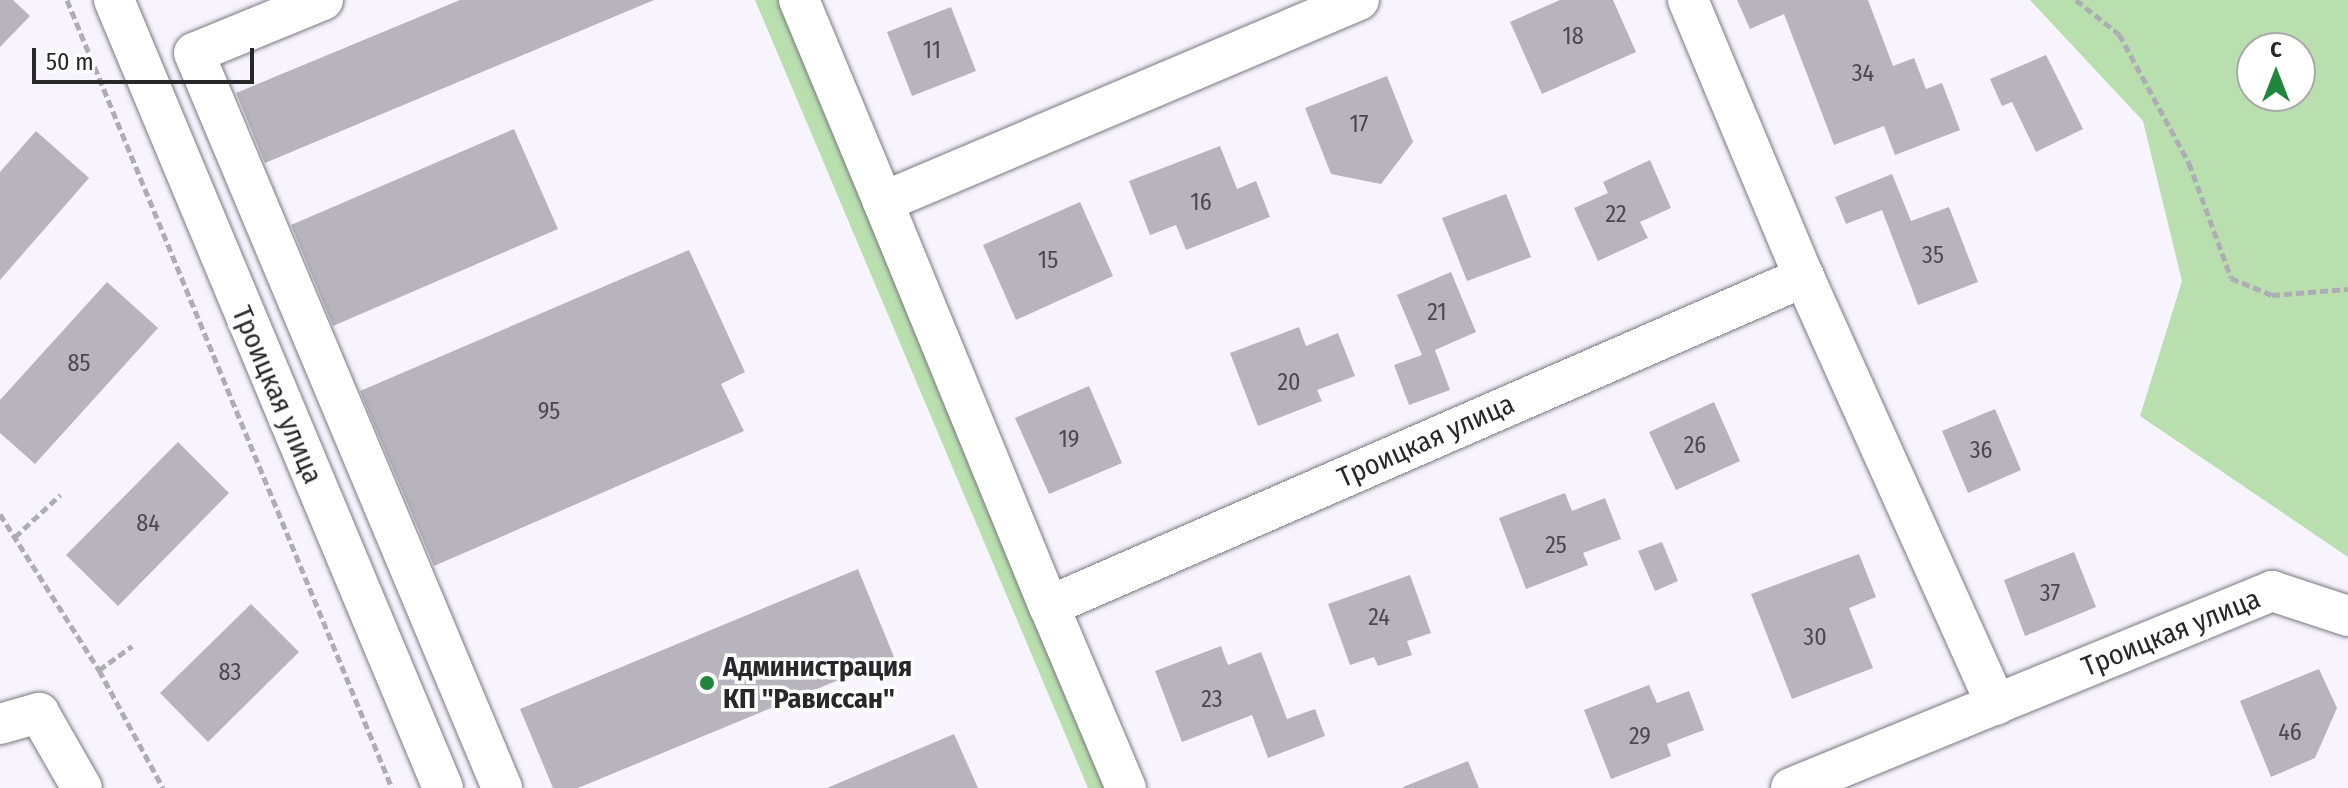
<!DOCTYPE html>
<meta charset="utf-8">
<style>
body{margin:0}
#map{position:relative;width:2348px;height:788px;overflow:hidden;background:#f7f4fe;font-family:"Fira Sans Condensed",sans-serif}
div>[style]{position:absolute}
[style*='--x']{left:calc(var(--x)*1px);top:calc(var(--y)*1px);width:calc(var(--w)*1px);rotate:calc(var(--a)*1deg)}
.green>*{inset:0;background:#b9dfae}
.building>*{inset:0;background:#b7b4bd}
.path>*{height:5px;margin-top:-2.5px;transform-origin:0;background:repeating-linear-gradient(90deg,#afadb4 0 8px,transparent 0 12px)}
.roads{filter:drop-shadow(0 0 2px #7b7881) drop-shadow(0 0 2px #7b7881)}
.minor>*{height:40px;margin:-20px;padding:0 20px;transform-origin:20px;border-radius:20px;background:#fff}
.dots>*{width:22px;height:22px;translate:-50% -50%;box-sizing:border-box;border:4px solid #fff;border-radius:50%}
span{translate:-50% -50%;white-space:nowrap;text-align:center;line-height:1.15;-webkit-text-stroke:7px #fff;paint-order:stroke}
.number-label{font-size:24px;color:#4c4a4f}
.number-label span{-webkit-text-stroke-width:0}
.street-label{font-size:28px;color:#28272a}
.poi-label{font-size:28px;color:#28272a;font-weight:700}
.left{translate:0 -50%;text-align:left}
.north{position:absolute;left:2236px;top:32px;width:80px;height:80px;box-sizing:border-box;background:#fff;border:2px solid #a9a9aa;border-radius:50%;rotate:0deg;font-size:22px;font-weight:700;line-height:32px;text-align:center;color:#28272a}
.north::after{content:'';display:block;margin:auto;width:28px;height:36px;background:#1f863b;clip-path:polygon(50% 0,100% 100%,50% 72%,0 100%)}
.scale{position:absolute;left:32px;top:48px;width:222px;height:36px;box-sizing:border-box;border:4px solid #28272a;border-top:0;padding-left:10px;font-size:24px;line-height:28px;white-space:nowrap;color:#28272a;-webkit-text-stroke:6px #fff;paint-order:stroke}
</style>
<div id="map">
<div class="green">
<div style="clip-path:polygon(755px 0,782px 0,1110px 788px,1088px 788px)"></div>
<div style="clip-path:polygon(evenodd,2030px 0,2348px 0,2348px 557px,2140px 416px,2182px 281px,2143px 121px,2030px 0,2300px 48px,2300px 96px,2252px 96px,2252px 48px,2300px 48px)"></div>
</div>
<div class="building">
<div style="clip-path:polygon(0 0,13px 0,30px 16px,0 47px)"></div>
<div style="clip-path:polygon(460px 0,654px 0,265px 163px,236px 93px)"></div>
<div style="clip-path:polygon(1560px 0,1613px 0,1636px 52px,1542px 94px,1510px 22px)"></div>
<div style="clip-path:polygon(1737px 0,1868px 0,1893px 66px,1914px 58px,1926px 89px,1942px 83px,1960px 130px,1895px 155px,1884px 126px,1834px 145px,1784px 14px,1750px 29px)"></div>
<div style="clip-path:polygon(951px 7px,976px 71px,912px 96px,887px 32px)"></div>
<div style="clip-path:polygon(2046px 55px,2083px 129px,2036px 152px,2012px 102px,2002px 106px,1990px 79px)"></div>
<div style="clip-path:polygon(1387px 76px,1413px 142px,1381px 184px,1331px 174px,1305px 108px)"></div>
<div style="clip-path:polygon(514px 129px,558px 229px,333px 326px,291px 225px)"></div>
<div style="clip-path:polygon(36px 131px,89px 178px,0 280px,0 172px)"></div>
<div style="clip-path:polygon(1220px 146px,1237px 189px,1256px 181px,1270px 217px,1186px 250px,1176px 225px,1150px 235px,1129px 181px)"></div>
<div style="clip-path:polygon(1650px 160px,1671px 208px,1640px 222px,1648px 238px,1598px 261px,1574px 208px,1608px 193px,1603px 182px)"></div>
<div style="clip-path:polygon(1892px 174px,1911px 221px,1949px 207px,1978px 282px,1918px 305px,1882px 210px,1846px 224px,1835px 197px)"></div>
<div style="clip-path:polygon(1506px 194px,1531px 257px,1467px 281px,1442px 218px)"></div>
<div style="clip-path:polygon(1080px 202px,1113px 276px,1016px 320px,983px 245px)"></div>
<div style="clip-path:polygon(689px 250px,745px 372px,721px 384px,744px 431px,434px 566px,360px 391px)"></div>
<div style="clip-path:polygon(1451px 272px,1476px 332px,1435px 350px,1450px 390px,1409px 405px,1394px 365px,1422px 355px,1397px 295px)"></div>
<div style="clip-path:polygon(107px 282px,158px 328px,35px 464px,0 433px,0 400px)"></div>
<div style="clip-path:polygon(1299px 327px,1306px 346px,1338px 333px,1355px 376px,1317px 390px,1322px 401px,1258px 426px,1230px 353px)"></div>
<div style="clip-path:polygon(1089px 386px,1122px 463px,1049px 494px,1015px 418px)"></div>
<div style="clip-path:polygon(1714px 402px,1740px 461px,1676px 490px,1649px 432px)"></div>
<div style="clip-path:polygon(1995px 409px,2021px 470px,1968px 493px,1942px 431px)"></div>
<div style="clip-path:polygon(178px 442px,229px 493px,118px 606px,66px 555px)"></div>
<div style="clip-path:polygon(1565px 493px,1572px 511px,1605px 498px,1621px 539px,1583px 553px,1588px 565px,1526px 589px,1499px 518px)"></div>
<div style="clip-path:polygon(1662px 542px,1678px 581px,1655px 591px,1638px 551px)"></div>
<div style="clip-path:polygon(2074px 552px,2096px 607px,2025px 636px,2004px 580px)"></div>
<div style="clip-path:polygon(1859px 554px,1876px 597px,1849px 608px,1873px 668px,1792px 699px,1751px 594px)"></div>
<div style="clip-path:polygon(858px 569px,894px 657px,578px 788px,553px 788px,520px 709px)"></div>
<div style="clip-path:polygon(1410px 575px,1431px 633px,1407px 641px,1412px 655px,1378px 666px,1374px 657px,1350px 665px,1328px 604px)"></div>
<div style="clip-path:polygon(251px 604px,299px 652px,208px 742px,160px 693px)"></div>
<div style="clip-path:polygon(1221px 646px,1228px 665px,1261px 652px,1287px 719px,1315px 709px,1325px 736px,1268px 758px,1252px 715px,1182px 742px,1155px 671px)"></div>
<div style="clip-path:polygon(2319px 669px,2337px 708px,2315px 758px,2271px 777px,2240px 701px)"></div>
<div style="clip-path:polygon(1649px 685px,1657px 703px,1689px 691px,1704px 730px,1667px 744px,1671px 756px,1611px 779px,1584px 710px)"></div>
<div style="clip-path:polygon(954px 734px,978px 788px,827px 788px)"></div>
<div style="clip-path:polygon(1468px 761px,1479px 788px,1403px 788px,1403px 787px)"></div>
</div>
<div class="path">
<div style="--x:67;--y:0;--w:852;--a:67.59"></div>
<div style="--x:2076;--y:0;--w:55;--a:38.3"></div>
<div style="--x:2119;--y:34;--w:147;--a:61.5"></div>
<div style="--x:2189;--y:163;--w:122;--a:69.9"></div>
<div style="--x:2231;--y:278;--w:44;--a:22.5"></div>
<div style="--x:2272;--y:295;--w:76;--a:-4.5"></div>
<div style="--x:0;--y:514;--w:185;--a:57.6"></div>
<div style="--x:99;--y:670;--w:134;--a:61.5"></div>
<div style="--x:15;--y:537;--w:62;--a:-43"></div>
<div style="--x:99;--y:670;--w:41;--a:-36"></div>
</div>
<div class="roads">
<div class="minor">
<div style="--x:114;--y:0;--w:854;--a:67.34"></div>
<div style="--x:323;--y:0;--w:139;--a:157.7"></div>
<div style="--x:194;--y:53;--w:797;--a:67.26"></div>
<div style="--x:799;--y:0;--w:219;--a:67.4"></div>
<div style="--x:883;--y:202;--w:517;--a:-22.99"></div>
<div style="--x:1688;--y:0;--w:300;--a:67.3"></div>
<div style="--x:1804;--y:277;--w:469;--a:65.8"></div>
<div style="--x:883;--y:202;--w:437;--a:67.7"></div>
<div style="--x:1049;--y:606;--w:824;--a:-23.55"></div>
<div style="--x:1049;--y:606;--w:198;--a:67.1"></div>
<div style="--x:0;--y:724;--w:41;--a:-15.8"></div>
<div style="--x:39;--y:713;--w:86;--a:60.2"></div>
<div style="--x:1791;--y:788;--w:520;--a:-22.27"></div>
<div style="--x:2272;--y:591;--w:80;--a:18.2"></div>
</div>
</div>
<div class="dots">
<div style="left:707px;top:683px;background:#1f863b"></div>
</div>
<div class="number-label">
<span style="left:1573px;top:37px">18</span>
<span style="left:932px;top:51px">11</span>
<span style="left:1863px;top:74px">34</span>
<span style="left:1359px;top:125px">17</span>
<span style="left:1201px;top:203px">16</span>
<span style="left:1616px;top:215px">22</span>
<span style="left:1933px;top:256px">35</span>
<span style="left:1048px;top:261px">15</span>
<span style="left:1437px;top:313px">21</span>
<span style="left:79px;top:364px">85</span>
<span style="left:1289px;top:383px">20</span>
<span style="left:549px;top:412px">95</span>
<span style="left:1069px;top:440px">19</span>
<span style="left:1695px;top:446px">26</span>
<span style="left:1981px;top:451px">36</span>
<span style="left:148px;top:524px">84</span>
<span style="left:1556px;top:546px">25</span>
<span style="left:2050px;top:594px">37</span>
<span style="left:1379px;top:618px">24</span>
<span style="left:1815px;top:638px">30</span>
<span style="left:230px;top:673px">83</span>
<span style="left:1212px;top:700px">23</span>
<span style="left:2290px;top:733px">46</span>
<span style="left:1640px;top:737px">29</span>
</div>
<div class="street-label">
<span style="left:277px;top:395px;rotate:67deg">Троицкая улица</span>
<span style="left:1426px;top:441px;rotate:-24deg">Троицкая улица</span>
<span style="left:2171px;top:633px;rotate:-22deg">Троицкая улица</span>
</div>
<div class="poi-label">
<span class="left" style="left:723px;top:683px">Администрация<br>КП "Рависсан"</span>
</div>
<div class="north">С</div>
<div class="scale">50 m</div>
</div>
